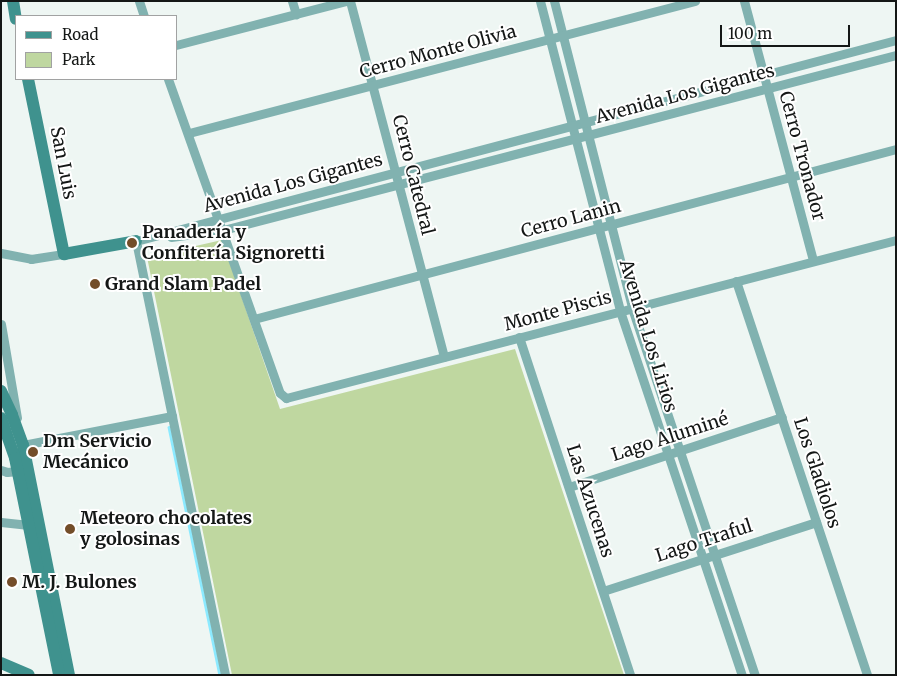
<!DOCTYPE html>
<meta charset="utf-8">
<style>
body{margin:0}
#map{position:relative;width:897px;height:676px;overflow:hidden;background:#eef6f3;font-family:Merriweather,serif}
div>[style]{position:absolute}
[style*='--x']{left:calc(var(--x)*1px);top:calc(var(--y)*1px);width:calc(var(--w)*1px);rotate:calc(var(--a)*1deg)}
.green>*{inset:0;background:#bfd7a0}
.stream>*{height:2.5px;margin:-1.25px;padding:0 1.25px;transform-origin:1.25px;border-radius:1.25px;background:#8ceaff}
.minor>*{height:9px;margin:-4.5px;padding:0 4.5px;transform-origin:4.5px;border-radius:4.5px;background:#81b2b0}
.secondary>*{height:12px;margin:-6px;padding:0 6px;transform-origin:6px;border-radius:6px;background:#3f928e}
.dots>*{width:14px;height:14px;translate:-50% -50%;box-sizing:border-box;border:2px solid #fff;border-radius:50%}
span{translate:-50% -50%;white-space:nowrap;text-align:center;line-height:1.15;-webkit-text-stroke:4px #fff;paint-order:stroke}
.street-label{font-size:18px;color:#141716}
.poi-label{font-size:18px;color:#141716;font-weight:700}
.left{translate:0 -50%;text-align:left}
.frame{position:absolute;inset:0;border:2px solid #141716;pointer-events:none}
.legend{position:absolute;left:15px;top:15px;width:162px;height:65px;box-sizing:border-box;background:#fff;border:1px solid #a1a2a2;margin:0;padding:6px 9px;list-style:none;font-size:15px;color:#141716}
.legend li{display:flex;align-items:center;gap:10px;height:25px}
.legend b{width:25px;border:1px solid #a1a2a2}
.scale{position:absolute;left:720px;top:25px;width:130px;height:22px;box-sizing:border-box;border:2px solid #141716;border-top:0;padding-left:6px;font-size:15px;line-height:18px;white-space:nowrap;color:#141716;-webkit-text-stroke:4px #fff;paint-order:stroke}
</style>
<div id="map">
<div class="green">
<div style="clip-path:polygon(222px 240px,280px 409px,515px 349px,624px 675px,232px 675px,147px 257px)"></div>
</div>
<div class="stream">
<div style="--x:169;--y:427;--w:253;--a:78.4"></div>
</div>
<div class="minor">
<div style="--x:139;--y:1;--w:16;--a:72"></div>
<div style="--x:292;--y:1;--w:14;--a:73"></div>
<div style="--x:350;--y:1;--w:368;--a:75.2"></div>
<div style="--x:540;--y:1;--w:320;--a:75.5"></div>
<div style="--x:620;--y:311;--w:384;--a:71.5"></div>
<div style="--x:554;--y:1;--w:317;--a:75.7"></div>
<div style="--x:632;--y:308;--w:387;--a:71.5"></div>
<div style="--x:744;--y:1;--w:269;--a:75.1"></div>
<div style="--x:176;--y:45;--w:176;--a:-14.5"></div>
<div style="--x:168;--y:79;--w:333;--a:70.4"></div>
<div style="--x:280;--y:393;--w:8;--a:40"></div>
<div style="--x:286;--y:398;--w:630;--a:-14.52"></div>
<div style="--x:189;--y:133;--w:523;--a:-14.62"></div>
<div style="--x:171;--y:237;--w:52;--a:-7.7"></div>
<div style="--x:223;--y:230;--w:695;--a:-14.58"></div>
<div style="--x:136;--y:241;--w:786;--a:-14.81"></div>
<div style="--x:136;--y:241;--w:443;--a:78.4"></div>
<div style="--x:1;--y:253;--w:31;--a:11"></div>
<div style="--x:31;--y:259;--w:33;--a:-9"></div>
<div style="--x:736;--y:281;--w:415;--a:71.6"></div>
<div style="--x:254;--y:319;--w:664;--a:-14.83"></div>
<div style="--x:1;--y:324;--w:95;--a:80.3"></div>
<div style="--x:519;--y:337;--w:356;--a:71.8"></div>
<div style="--x:23;--y:445;--w:152;--a:-11"></div>
<div style="--x:1;--y:470;--w:6;--a:18"></div>
<div style="--x:7;--y:472;--w:11;--a:-5"></div>
<div style="--x:18;--y:471;--w:6;--a:-45"></div>
<div style="--x:569;--y:487;--w:224;--a:-18.2"></div>
<div style="--x:1;--y:522;--w:28;--a:6"></div>
<div style="--x:603;--y:591;--w:224;--a:-17.9"></div>
</div>
<div class="secondary">
<div style="--x:13;--y:1;--w:18;--a:81"></div>
<div style="--x:28;--y:79;--w:179;--a:78.4"></div>
<div style="--x:64;--y:254;--w:73;--a:-10.2"></div>
<div style="--x:1;--y:391;--w:26;--a:65"></div>
<div style="--x:12;--y:415;--w:32;--a:70"></div>
<div style="--x:23;--y:445;--w:235;--a:78.7"></div>
<div style="--x:1;--y:418;--w:42;--a:70.7"></div>
<div style="--x:15;--y:458;--w:221;--a:78.5"></div>
<div style="--x:1;--y:663;--w:30;--a:23"></div>
</div>
<div class="dots">
<div style="left:132px;top:243px;background:#734d29"></div>
<div style="left:95px;top:284px;background:#734d29"></div>
<div style="left:33px;top:452px;background:#734d29"></div>
<div style="left:70px;top:529px;background:#734d29"></div>
<div style="left:12px;top:582px;background:#734d29"></div>
</div>
<div class="street-label">
<span style="left:438px;top:52px;rotate:-15deg">Cerro Monte Olivia</span>
<span style="left:685px;top:94px;rotate:-15deg">Avenida Los Gigantes</span>
<span style="left:802px;top:156px;rotate:75deg">Cerro Tronador</span>
<span style="left:63px;top:163px;rotate:79deg">San Luis</span>
<span style="left:413px;top:175px;rotate:76deg">Cerro Catedral</span>
<span style="left:293px;top:183px;rotate:-15deg">Avenida Los Gigantes</span>
<span style="left:571px;top:219px;rotate:-15deg">Cerro Lanin</span>
<span style="left:558px;top:311px;rotate:-15deg">Monte Piscis</span>
<span style="left:648px;top:336px;rotate:73deg">Avenida Los Lirios</span>
<span style="left:670px;top:437px;rotate:-18deg">Lago Aluminé</span>
<span style="left:817px;top:473px;rotate:72deg">Los Gladiolos</span>
<span style="left:590px;top:501px;rotate:72deg">Las Azucenas</span>
<span style="left:704px;top:541px;rotate:-18deg">Lago Traful</span>
</div>
<div class="poi-label">
<span class="left" style="left:142px;top:243px">Panadería y<br>Confitería Signoretti</span>
<span class="left" style="left:105px;top:284px">Grand Slam Padel</span>
<span class="left" style="left:43px;top:452px">Dm Servicio<br>Mecánico</span>
<span class="left" style="left:80px;top:529px">Meteoro chocolates<br>y golosinas</span>
<span class="left" style="left:22px;top:582px">M. J. Bulones</span>
</div>
<div class="frame"></div>
<ul class="legend">
<li><b style="height:6px;background:#3f928e"></b>Road</li>
<li><b style="height:14px;background:#bfd7a0"></b>Park</li>
</ul>
<div class="scale">100 m</div>
</div>
